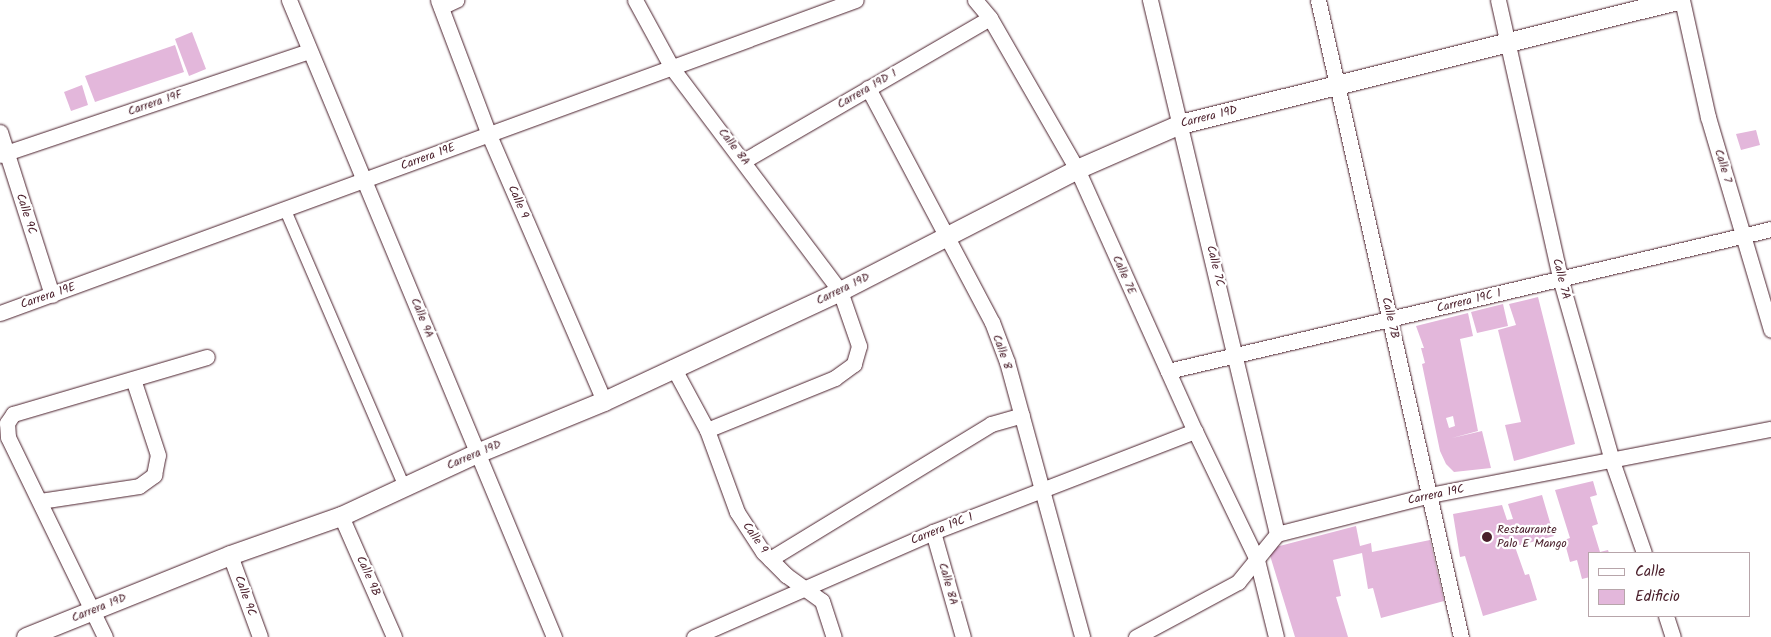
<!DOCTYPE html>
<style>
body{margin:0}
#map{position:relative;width:1771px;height:637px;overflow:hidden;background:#fff;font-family:Kalam,sans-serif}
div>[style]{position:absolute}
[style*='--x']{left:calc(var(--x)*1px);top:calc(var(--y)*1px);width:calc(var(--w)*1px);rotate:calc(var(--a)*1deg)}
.building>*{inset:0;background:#e3b7db}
.roads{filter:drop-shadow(0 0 1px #4a1f2b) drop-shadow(0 0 1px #4a1f2b)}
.pedestrian>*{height:11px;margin:-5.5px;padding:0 5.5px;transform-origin:5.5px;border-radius:5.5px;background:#fff}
.minor>*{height:15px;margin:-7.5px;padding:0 7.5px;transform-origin:7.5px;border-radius:7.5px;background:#fff}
.tertiary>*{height:19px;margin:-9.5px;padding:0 9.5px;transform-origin:9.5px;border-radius:9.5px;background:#fff}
.dots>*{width:14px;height:14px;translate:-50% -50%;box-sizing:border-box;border:2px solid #fff;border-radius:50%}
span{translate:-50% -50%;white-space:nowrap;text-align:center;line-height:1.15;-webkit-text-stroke:4.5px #fff;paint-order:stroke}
.street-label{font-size:12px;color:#4a1f2b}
.poi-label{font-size:12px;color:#4a1f2b}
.left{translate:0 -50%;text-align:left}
.legend{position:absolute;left:1588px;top:552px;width:162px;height:65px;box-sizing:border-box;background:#fff;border:1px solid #b7a5aa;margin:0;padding:6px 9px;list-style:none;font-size:15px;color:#4a1f2b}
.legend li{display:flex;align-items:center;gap:10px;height:25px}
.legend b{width:25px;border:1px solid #b7a5aa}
</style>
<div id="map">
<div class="building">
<div style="clip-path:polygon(192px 32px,206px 69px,189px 76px,175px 39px)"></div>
<div style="clip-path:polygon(175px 45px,184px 72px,95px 102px,85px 76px)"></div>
<div style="clip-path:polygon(82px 85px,88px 105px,71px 111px,64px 92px)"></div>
<div style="clip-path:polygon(1756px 130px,1760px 145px,1741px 150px,1736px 134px)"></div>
<div style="clip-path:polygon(1538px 297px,1575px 444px,1514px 461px,1505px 425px,1521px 422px,1498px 330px,1516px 325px,1509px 304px)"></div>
<div style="clip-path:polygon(1503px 304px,1508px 326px,1477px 333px,1471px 312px)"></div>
<div style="clip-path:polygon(evenodd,1468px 313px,1473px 336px,1460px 339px,1478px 431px,1452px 438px,1482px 431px,1491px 468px,1454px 472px,1446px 464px,1440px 451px,1422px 364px,1425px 363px,1421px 348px,1424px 348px,1416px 326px,1468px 313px,1453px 416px,1455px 426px,1449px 428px,1446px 418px,1453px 416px)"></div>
<div style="clip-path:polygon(1593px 481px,1597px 495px,1590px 497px,1598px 524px,1592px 526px,1600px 552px,1608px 550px,1609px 553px,1590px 553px,1590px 577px,1582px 579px,1577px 560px,1570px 562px,1564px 540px,1570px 538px,1555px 490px)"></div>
<div style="clip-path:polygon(1542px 495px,1554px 536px,1521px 545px,1514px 544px,1525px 575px,1529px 574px,1537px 600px,1483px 616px,1465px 556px,1460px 557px,1453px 514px,1502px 505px,1507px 520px,1513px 519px,1508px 504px)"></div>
<div style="clip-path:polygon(1356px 526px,1360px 546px,1371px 543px,1372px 552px,1430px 540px,1444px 601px,1381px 618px,1373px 588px,1368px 589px,1362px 553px,1333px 560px,1341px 596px,1336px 597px,1348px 637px,1295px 637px,1268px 549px)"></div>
</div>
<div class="roads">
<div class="pedestrian">
<div style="--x:285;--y:210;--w:301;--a:66.7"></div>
</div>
<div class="minor">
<div style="--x:289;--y:0;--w:690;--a:67.41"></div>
<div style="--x:438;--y:0;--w:144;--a:69.3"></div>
<div style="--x:489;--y:135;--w:290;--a:66.6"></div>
<div style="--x:635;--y:0;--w:77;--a:61.4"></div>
<div style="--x:672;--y:68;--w:279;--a:53"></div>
<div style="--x:840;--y:291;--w:58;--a:70.9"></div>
<div style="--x:859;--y:346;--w:19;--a:106"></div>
<div style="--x:854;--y:364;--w:24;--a:144"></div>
<div style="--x:835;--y:378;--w:138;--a:157.9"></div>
<div style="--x:975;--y:0;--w:23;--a:50"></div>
<div style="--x:990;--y:18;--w:174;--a:60.1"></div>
<div style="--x:1077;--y:169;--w:287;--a:65.8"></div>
<div style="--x:1195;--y:431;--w:143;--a:64.3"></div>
<div style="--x:1257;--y:560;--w:79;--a:76.1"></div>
<div style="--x:1150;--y:0;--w:549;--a:76.62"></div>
<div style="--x:1318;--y:0;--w:653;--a:77.35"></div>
<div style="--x:1498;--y:0;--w:285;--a:77.4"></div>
<div style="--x:1560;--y:278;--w:190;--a:74.1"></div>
<div style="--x:1612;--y:461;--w:97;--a:70.8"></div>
<div style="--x:1682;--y:0;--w:120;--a:77.5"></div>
<div style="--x:1708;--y:117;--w:222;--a:73.5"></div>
<div style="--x:441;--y:7;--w:17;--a:-25"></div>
<div style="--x:868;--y:88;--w:265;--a:62.1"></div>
<div style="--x:992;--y:322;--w:43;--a:69.4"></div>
<div style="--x:1007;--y:362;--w:285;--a:74.7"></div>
<div style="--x:0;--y:132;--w:171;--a:72.3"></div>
<div style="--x:0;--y:155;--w:326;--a:-18.6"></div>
<div style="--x:745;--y:160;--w:283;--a:-30.1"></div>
<div style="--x:0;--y:313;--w:911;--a:-20.09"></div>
<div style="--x:673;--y:367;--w:72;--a:61.6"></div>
<div style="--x:707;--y:430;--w:87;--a:69.9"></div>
<div style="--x:737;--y:512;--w:48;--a:57"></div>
<div style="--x:763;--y:552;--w:33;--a:45"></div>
<div style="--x:786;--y:575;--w:44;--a:35.8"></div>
<div style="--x:822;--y:601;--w:38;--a:72"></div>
<div style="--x:1168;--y:371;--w:619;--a:-13.25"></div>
<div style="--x:40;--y:501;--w:100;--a:-8.6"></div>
<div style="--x:139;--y:486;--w:19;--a:-36"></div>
<div style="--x:154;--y:475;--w:20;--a:-79"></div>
<div style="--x:158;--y:455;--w:80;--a:-108.2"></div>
<div style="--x:341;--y:516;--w:132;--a:66.3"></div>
<div style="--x:933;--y:532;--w:109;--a:74.1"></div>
<div style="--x:230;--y:555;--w:87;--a:69.9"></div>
<div style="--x:770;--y:559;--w:259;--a:-31.4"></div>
<div style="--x:991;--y:424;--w:32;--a:-16"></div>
<div style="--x:1666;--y:616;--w:22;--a:72"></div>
<div style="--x:105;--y:637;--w:222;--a:-115.9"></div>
<div style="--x:8;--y:437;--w:14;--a:-94"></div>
<div style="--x:7;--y:423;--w:11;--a:-56"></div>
<div style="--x:13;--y:414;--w:202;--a:-16.4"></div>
<div style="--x:694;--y:637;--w:261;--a:-23.7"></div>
<div style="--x:933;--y:532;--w:281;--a:-21.1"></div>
<div style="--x:1136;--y:637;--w:116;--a:-28.3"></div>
<div style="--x:1238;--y:582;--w:62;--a:-50.9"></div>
<div style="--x:1277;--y:534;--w:158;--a:-14.3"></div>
<div style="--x:1430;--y:495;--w:347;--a:-11"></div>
</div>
<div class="tertiary">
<div style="--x:26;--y:637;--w:220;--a:-21.9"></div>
<div style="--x:230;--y:555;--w:118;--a:-19.4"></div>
<div style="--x:341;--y:516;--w:150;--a:-24.9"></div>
<div style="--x:477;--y:453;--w:137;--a:-22.3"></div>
<div style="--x:604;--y:401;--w:260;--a:-25"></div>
<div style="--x:840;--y:291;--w:267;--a:-27.2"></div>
<div style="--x:1077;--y:169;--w:112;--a:-23.6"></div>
<div style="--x:1180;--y:124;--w:512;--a:-14.01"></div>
</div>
</div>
<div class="dots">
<div style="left:1487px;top:537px;background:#4a1f2b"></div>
</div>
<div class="street-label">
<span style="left:867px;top:89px;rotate:-30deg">Carrera 19D 1</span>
<span style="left:155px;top:103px;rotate:-19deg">Carrera 19F</span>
<span style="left:1209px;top:117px;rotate:-14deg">Carrera 19D</span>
<span style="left:734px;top:147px;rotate:52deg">Calle 8A</span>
<span style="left:428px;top:157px;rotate:-20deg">Carrera 19E</span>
<span style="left:1723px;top:166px;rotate:73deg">Calle 7</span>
<span style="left:518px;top:202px;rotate:67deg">Calle 9</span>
<span style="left:26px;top:214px;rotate:72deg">Calle 9C</span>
<span style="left:1215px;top:266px;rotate:76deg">Calle 7C</span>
<span style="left:1124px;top:275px;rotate:66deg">Calle 7E</span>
<span style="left:1561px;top:279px;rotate:76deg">Calle 7A</span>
<span style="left:843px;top:289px;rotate:-26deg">Carrera 19D</span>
<span style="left:48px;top:296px;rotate:-19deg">Carrera 19E</span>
<span style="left:1469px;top:301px;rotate:-14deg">Carrera 19C 1</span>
<span style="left:422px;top:318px;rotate:68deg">Calle 9A</span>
<span style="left:1390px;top:318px;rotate:77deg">Calle 7B</span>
<span style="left:1002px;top:352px;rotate:70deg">Calle 8</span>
<span style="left:474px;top:455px;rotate:-23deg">Carrera 19D</span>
<span style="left:1436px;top:495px;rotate:-12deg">Carrera 19C</span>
<span style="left:942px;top:529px;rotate:-22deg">Carrera 19C 1</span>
<span style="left:755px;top:538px;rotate:55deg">Calle 9</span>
<span style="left:368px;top:576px;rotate:66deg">Calle 9B</span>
<span style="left:948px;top:584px;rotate:74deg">Calle 8A</span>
<span style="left:245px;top:596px;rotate:70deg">Calle 9C</span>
<span style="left:99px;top:608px;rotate:-22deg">Carrera 19D</span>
</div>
<div class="poi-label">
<span class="left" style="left:1497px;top:537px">Restaurante<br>Palo E Mango</span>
</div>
<ul class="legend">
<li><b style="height:6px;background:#fff"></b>Calle</li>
<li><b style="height:14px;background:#e3b7db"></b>Edificio</li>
</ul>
</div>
